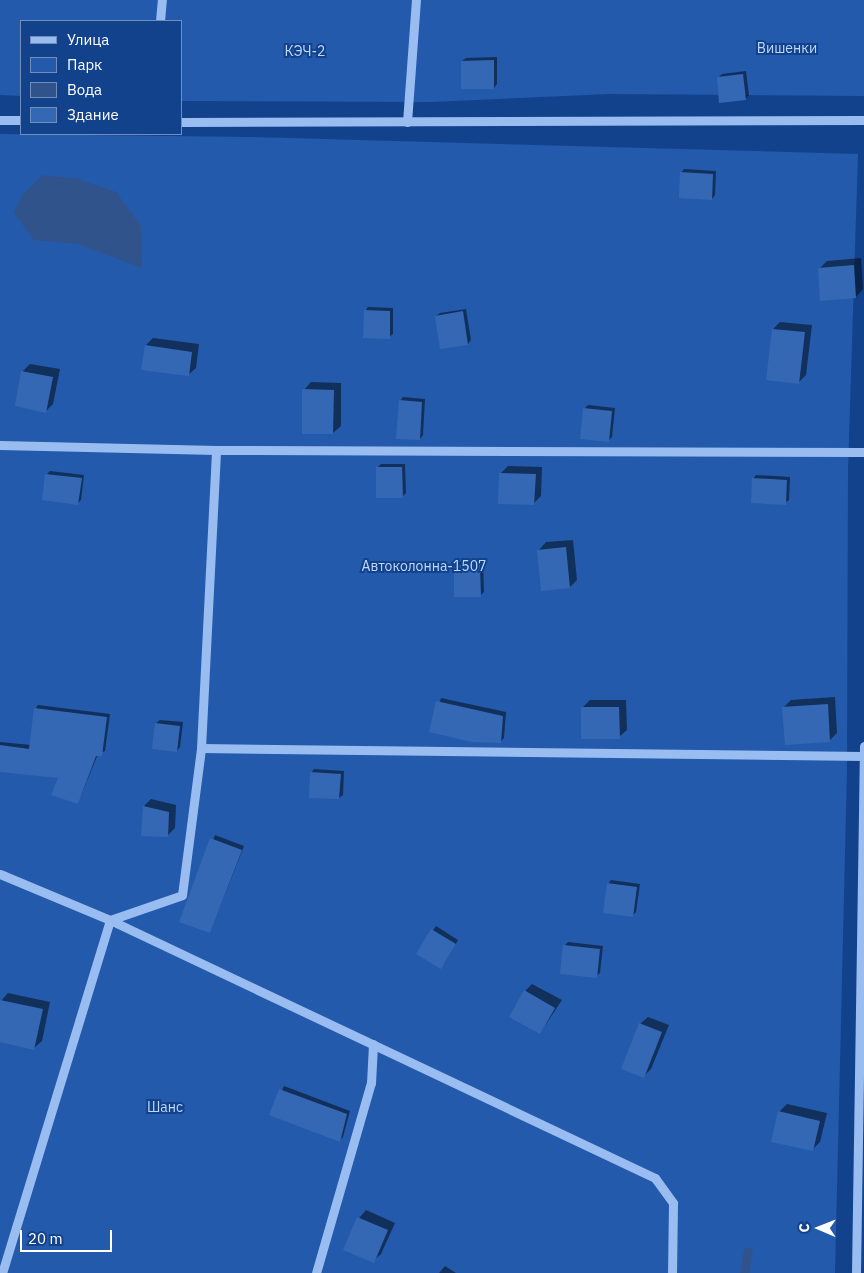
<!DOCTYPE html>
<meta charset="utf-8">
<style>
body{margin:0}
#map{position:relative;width:864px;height:1273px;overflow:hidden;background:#12428c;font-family:"IBM Plex Sans",sans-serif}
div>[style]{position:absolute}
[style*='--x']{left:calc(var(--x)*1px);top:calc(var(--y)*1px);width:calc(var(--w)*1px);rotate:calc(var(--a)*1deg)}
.green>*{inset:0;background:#235aac}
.water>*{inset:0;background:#30538b}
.shadow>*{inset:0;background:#0007}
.stream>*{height:9px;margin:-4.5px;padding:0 4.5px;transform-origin:4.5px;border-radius:4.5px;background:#30538b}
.building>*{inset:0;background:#3568b4}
.minor>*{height:9px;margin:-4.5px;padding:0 4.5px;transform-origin:4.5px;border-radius:4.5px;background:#9abdf1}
span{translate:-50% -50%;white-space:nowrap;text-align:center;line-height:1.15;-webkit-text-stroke:4px #12428c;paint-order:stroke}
.park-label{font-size:14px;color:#c0d9fd}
.legend{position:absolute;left:20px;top:20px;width:162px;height:115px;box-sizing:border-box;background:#12428c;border:1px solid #718eba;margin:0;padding:6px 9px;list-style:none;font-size:15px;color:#fff}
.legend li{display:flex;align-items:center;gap:10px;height:25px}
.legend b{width:25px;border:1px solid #718eba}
.north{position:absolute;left:794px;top:1203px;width:50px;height:50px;-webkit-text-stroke:4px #12428c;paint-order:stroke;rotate:271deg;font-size:14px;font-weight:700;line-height:20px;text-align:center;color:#fff}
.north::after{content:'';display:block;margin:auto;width:18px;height:22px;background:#fff;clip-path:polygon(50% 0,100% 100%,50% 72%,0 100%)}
.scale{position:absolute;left:20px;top:1230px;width:92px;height:22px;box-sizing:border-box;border:2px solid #fff;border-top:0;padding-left:6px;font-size:15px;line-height:18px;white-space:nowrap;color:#fff;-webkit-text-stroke:4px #12428c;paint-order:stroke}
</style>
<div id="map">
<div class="green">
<div style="clip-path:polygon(0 0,864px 0,864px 96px,609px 94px,431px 102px,181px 101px,181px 21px,21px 21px,21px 96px,0 95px)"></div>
<div style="clip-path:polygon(0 134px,252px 137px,858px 154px,848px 470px,847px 769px,835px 1273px,0 1273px)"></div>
</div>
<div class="water">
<div style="clip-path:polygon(43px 175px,78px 179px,116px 192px,141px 226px,142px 268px,78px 244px,34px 240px,14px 213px,22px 195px)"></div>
</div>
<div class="shadow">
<div style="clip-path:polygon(497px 57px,497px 84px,494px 88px,462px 61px,466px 58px)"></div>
<div style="clip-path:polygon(746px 71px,749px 95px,745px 99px,718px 78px,722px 74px)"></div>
<div style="clip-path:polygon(684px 169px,716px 171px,715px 195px,712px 199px,681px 173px)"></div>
<div style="clip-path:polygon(861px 258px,863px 289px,856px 297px,819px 269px,827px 261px)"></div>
<div style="clip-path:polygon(368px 307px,393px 308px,393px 334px,389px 337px,365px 311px)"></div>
<div style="clip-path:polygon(466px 309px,471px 340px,468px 344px,436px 316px,440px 313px)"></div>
<div style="clip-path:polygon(780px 322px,812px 325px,806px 375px,799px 382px,773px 329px)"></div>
<div style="clip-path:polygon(153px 338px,199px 344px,196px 368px,188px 375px,146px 345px)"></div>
<div style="clip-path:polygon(30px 364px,60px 369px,53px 404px,46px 411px,16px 406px,23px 371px)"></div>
<div style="clip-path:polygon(311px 382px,341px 383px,341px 426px,333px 433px,304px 390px)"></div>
<div style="clip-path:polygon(403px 397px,425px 399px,423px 435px,420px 439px,400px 401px)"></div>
<div style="clip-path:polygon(588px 405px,615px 408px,612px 437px,609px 440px,584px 409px)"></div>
<div style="clip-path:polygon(381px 464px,405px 464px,406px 493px,402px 497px,377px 468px)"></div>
<div style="clip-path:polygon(508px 466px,542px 467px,541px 496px,533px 504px,501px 473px)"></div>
<div style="clip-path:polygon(50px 471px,84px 475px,81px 500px,78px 503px,47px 474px)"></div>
<div style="clip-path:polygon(756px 475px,790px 477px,789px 500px,785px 503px,753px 479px)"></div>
<div style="clip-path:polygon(573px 540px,577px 580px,570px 587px,539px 550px,546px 542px)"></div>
<div style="clip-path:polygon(483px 561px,484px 592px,480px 596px,455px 565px,459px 562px)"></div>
<div style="clip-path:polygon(835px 697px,837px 733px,829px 741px,783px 708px,791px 700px)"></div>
<div style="clip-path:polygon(441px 698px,506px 712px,504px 738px,500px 742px,431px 731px)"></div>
<div style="clip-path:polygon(590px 700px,626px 700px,627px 730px,619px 737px,582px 708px)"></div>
<div style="clip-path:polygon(38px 705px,110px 714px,105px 751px,98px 754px,78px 803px,59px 777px,0 770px,0 742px,31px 745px,35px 709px)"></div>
<div style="clip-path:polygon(160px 720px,183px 722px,180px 747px,177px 751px,156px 723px)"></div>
<div style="clip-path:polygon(314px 769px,344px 771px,343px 795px,339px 798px,311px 773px)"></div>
<div style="clip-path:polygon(151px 799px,176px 805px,175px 828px,167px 836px,144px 806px)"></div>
<div style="clip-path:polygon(215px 835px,244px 846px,210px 932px,181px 921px)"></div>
<div style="clip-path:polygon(611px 880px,640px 884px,636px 912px,633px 915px,608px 884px)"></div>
<div style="clip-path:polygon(436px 926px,458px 940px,444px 964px,418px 953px)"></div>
<div style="clip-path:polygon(568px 942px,603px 946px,600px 973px,596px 976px,565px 945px)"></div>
<div style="clip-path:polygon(532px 984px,562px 1000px,540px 1033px,525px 991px)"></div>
<div style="clip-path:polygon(8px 993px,50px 1002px,42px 1041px,34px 1048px,0 1041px,0 1002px)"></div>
<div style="clip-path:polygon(648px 1017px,669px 1025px,651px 1069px,643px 1077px,640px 1024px)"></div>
<div style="clip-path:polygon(284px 1086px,350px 1111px,343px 1137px,340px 1140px,271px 1114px)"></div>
<div style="clip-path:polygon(787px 1104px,827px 1113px,820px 1142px,812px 1150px,779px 1112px)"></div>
<div style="clip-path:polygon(366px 1210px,395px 1223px,381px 1254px,373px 1261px,359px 1218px)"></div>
<div style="clip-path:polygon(445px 1266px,456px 1273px,439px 1273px)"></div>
</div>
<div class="stream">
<div style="--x:744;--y:1273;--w:22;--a:-80"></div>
</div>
<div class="building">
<div style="clip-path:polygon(494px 60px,494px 89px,461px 89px,461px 61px)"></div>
<div style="clip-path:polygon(743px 74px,746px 100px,719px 103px,717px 77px)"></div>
<div style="clip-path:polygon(680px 172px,713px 174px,712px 200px,679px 198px)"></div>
<div style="clip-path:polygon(854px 265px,856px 298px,820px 301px,818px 268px)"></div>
<div style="clip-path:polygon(364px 310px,390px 311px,390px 339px,363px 338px)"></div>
<div style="clip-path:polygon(463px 311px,468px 345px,440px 349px,435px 316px)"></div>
<div style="clip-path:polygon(772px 329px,805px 332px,799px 384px,766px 380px)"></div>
<div style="clip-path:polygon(145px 345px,192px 352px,189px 376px,141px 370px)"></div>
<div style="clip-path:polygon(21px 371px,53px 377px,46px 413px,15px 406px)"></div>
<div style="clip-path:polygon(302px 389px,334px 390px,333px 434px,302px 434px)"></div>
<div style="clip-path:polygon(399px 400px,422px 402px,420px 440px,396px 439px)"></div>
<div style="clip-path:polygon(583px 408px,612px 411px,609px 442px,580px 439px)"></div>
<div style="clip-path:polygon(376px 467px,402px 467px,403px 498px,376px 498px)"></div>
<div style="clip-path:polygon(499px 473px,536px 474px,534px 505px,498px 504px)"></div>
<div style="clip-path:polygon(45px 474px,82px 478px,78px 505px,42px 500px)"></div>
<div style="clip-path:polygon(752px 478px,787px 480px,786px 505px,751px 503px)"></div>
<div style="clip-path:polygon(566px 547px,570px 588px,541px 591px,537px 550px)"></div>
<div style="clip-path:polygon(480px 564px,481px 597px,454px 597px,454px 565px)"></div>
<div style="clip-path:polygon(436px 701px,503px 716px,501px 743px,472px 742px,429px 732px)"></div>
<div style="clip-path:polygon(828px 704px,830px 742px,785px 745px,782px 707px)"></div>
<div style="clip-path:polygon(581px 707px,619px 707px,620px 739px,581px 739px)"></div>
<div style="clip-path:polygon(34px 708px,107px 717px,102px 756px,96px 756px,78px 804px,51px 795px,58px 778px,0 772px,0 745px,29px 749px)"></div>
<div style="clip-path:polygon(155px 723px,180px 726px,177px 752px,152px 749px)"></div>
<div style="clip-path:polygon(310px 772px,341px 774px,339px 799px,309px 798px)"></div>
<div style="clip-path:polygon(143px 806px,169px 812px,168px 837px,141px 836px)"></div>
<div style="clip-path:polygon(210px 838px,242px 850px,210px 933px,179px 922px)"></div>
<div style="clip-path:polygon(607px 883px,637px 887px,633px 917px,603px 913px)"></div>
<div style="clip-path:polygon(431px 929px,456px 944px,441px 969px,416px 954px)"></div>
<div style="clip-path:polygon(563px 945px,600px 949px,597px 978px,560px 974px)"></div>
<div style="clip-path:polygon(524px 990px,555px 1008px,540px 1034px,509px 1017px)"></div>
<div style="clip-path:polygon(0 1000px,43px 1009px,34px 1050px,0 1042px)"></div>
<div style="clip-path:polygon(639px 1023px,662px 1032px,644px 1078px,621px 1069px)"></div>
<div style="clip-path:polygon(279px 1089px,347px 1114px,340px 1142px,269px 1115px)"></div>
<div style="clip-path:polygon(778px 1111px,820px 1121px,813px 1151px,771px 1142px)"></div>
<div style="clip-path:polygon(357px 1217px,388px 1230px,374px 1263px,343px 1250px)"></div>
</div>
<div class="minor">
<div style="--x:160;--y:21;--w:21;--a:-85"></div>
<div style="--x:0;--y:120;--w:21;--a:0"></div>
<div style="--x:181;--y:122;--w:683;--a:-0.17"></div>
<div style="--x:407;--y:122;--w:122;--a:-85.8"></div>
<div style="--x:0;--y:445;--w:216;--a:1.3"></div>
<div style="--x:216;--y:450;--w:648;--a:0.18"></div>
<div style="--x:201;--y:748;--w:298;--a:-87.1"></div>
<div style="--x:0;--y:874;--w:119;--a:22.7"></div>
<div style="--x:110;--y:920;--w:369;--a:107"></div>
<div style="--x:110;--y:920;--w:76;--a:-19.1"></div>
<div style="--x:182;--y:895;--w:148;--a:-82.6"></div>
<div style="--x:201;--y:748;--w:663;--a:0.69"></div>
<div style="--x:110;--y:920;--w:603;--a:25.33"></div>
<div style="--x:655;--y:1178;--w:31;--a:54"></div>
<div style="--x:673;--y:1203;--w:70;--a:90.8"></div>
<div style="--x:316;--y:1273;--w:198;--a:-73.9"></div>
<div style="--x:371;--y:1083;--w:39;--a:-87"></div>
<div style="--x:856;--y:1273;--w:527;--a:-89.13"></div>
</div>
<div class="park-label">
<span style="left:787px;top:48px">Вишенки</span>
<span style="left:305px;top:51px">КЭЧ-2</span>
<span style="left:424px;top:566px">Автоколонна-1507</span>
<span style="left:165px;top:1107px">Шанс</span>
</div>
<ul class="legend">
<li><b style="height:6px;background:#9abdf1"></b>Улица</li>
<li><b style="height:14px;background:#235aac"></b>Парк</li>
<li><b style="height:14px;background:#30538b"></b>Вода</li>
<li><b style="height:14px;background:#3568b4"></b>Здание</li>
</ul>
<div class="north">С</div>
<div class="scale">20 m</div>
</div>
